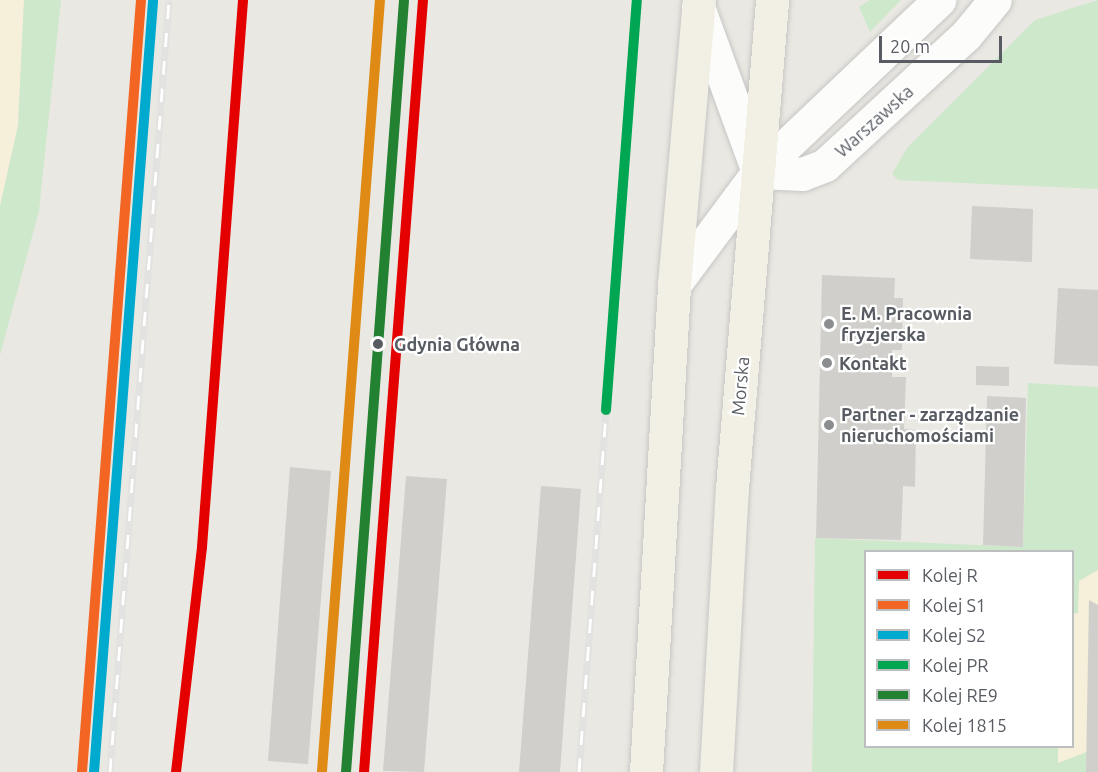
<!DOCTYPE html>
<meta charset="utf-8">
<style>
body{margin:0}
#map{position:relative;width:1098px;height:772px;overflow:hidden;background:#eae8e2;font-family:Ubuntu,sans-serif}
div>[style]{position:absolute}
[style*='--x']{left:calc(var(--x)*1px);top:calc(var(--y)*1px);width:calc(var(--w)*1px);rotate:calc(var(--a)*1deg)}
.commercial>*{inset:0;background:#f6efd9}
.green>*{inset:0;background:#cee8cb}
.building>*{inset:0;background:#d0cfcb}
.roads{filter:drop-shadow(0 0 2px #c6c6c5) drop-shadow(0 0 2px #c6c6c5)}
.tertiary>*{height:33px;margin:-16.5px;padding:0 16.5px;transform-origin:16.5px;border-radius:16.5px;background:#fcfcfb}
.primary>*{height:33px;margin:-16.5px;padding:0 16.5px;transform-origin:16.5px;border-radius:16.5px;background:#f2f0e5}
.rail>*{height:7px;margin-top:-3.5px;transform-origin:0;background:repeating-linear-gradient(90deg,#fff 0 14px,#e2e2e1 0 28px);box-sizing:border-box;border-block:2px solid #e2e2e1}
.rail-1>*{height:10px;margin:-5px;padding:0 5px;transform-origin:5px;border-radius:5px;background:#e50000}
.rail-2>*{height:10px;margin:-5px;padding:0 5px;transform-origin:5px;border-radius:5px;background:#f26522}
.rail-3>*{height:10px;margin:-5px;padding:0 5px;transform-origin:5px;border-radius:5px;background:#00a9ce}
.rail-4>*{height:10px;margin:-5px;padding:0 5px;transform-origin:5px;border-radius:5px;background:#00a651}
.rail-5>*{height:10px;margin:-5px;padding:0 5px;transform-origin:5px;border-radius:5px;background:#238132}
.rail-6>*{height:10px;margin:-5px;padding:0 5px;transform-origin:5px;border-radius:5px;background:#de8a14}
.dots>*{width:16px;height:16px;translate:-50% -50%;box-sizing:border-box;border:3px solid #fff;border-radius:50%}
span{translate:-50% -50%;white-space:nowrap;text-align:center;line-height:1.15;-webkit-text-stroke:4.5px #fff;paint-order:stroke}
.street-label{font-size:18px;color:#585c62}
.poi-label{font-size:18px;color:#585c62;font-weight:700}
.left{translate:0 -50%;text-align:left}
.stop-label{font-size:18px;color:#585c62;font-weight:700}
.legend{position:absolute;left:864px;top:550px;width:210px;height:198px;box-sizing:border-box;background:#fff;border:2px solid #bcbec0;margin:0;padding:8px 10px;list-style:none;font-size:18px;color:#585c62}
.legend li{display:flex;align-items:center;gap:12px;height:30px}
.legend b{width:30px;border:2px solid #bcbec0}
.scale{position:absolute;left:879px;top:36px;width:123px;height:27px;box-sizing:border-box;border:3px solid #585c62;border-top:0;padding-left:8px;font-size:18px;line-height:21px;white-space:nowrap;color:#585c62;-webkit-text-stroke:4px #fff;paint-order:stroke}
</style>
<div id="map">
<div class="commercial">
<div style="clip-path:polygon(0 0,24px 0,18px 126px,0 206px)"></div>
<div style="clip-path:polygon(1098px 549px,1098px 772px,1057px 772px,1058px 747px,1072px 746px,1072px 552px)"></div>
</div>
<div class="green">
<div style="clip-path:polygon(24px 0,61px 0,39px 211px,0 355px,0 206px,18px 126px)"></div>
<div style="clip-path:polygon(870px 0,901px 0,870px 32px,859px 7px)"></div>
<div style="clip-path:polygon(1098px 0,1098px 189px,898px 180px,892px 174px,907px 148px,1035px 20px)"></div>
<div style="clip-path:polygon(1028px 383px,1098px 387px,1098px 570px,1079px 581px,1078px 613px,1073px 614px,1072px 552px,866px 552px,866px 746px,1058px 747px,1058px 763px,1087px 752px,1086px 772px,812px 772px,815px 538px,1023px 547px)"></div>
</div>
<div class="building">
<div style="clip-path:polygon(972px 206px,1033px 209px,1032px 262px,970px 259px)"></div>
<div style="clip-path:polygon(822px 275px,895px 278px,894px 298px,903px 298px,902px 350px,892px 350px,892px 377px,906px 377px,904px 429px,916px 430px,915px 487px,903px 486px,901px 540px,816px 538px)"></div>
<div style="clip-path:polygon(1058px 288px,1098px 290px,1098px 366px,1054px 364px)"></div>
<div style="clip-path:polygon(976px 366px,1009px 367px,1009px 386px,976px 385px)"></div>
<div style="clip-path:polygon(987px 396px,1026px 398px,1023px 547px,983px 545px)"></div>
<div style="clip-path:polygon(290px 467px,331px 471px,308px 764px,268px 761px)"></div>
<div style="clip-path:polygon(406px 476px,447px 479px,424px 772px,383px 771px)"></div>
<div style="clip-path:polygon(541px 486px,581px 489px,560px 772px,519px 772px)"></div>
<div style="clip-path:polygon(1089px 600px,1098px 605px,1098px 772px,1086px 772px)"></div>
</div>
<div class="roads">
<div class="tertiary">
<div style="--x:698;--y:7;--w:176;--a:70"></div>
<div style="--x:758;--y:172;--w:44;--a:2.6"></div>
<div style="--x:802;--y:174;--w:25;--a:-21"></div>
<div style="--x:825;--y:165;--w:192;--a:-42.7"></div>
<div style="--x:966;--y:35;--w:45;--a:-50.4"></div>
<div style="--x:674;--y:285;--w:141;--a:-53.4"></div>
<div style="--x:758;--y:172;--w:250;--a:-43.5"></div>
</div>
<div class="primary">
<div style="--x:646;--y:772;--w:488;--a:-86.7"></div>
<div style="--x:674;--y:285;--w:286;--a:-85"></div>
<div style="--x:716;--y:772;--w:284;--a:-86.8"></div>
<div style="--x:732;--y:488;--w:490;--a:-85.3"></div>
</div>
</div>
<div class="rail">
<div style="--x:110;--y:772;--w:774;--a:-85.63"></div>
<div style="--x:579;--y:772;--w:363;--a:-85.7"></div>
</div>
<div class="rail-1">
<div style="--x:176;--y:772;--w:226;--a:-83.4"></div>
<div style="--x:202;--y:547;--w:549;--a:-85.71"></div>
<div style="--x:364;--y:772;--w:774;--a:-85.63"></div>
</div>
<div class="rail-2">
<div style="--x:82;--y:772;--w:774;--a:-85.63"></div>
</div>
<div class="rail-3">
<div style="--x:94;--y:772;--w:773;--a:-85.62"></div>
</div>
<div class="rail-4">
<div style="--x:606;--y:410;--w:411;--a:-85.7"></div>
</div>
<div class="rail-5">
<div style="--x:346;--y:772;--w:773;--a:-85.7"></div>
</div>
<div class="rail-6">
<div style="--x:322;--y:771;--w:773;--a:-85.7"></div>
</div>
<div class="dots">
<div style="left:829px;top:324px;background:#8b8d8f"></div>
<div style="left:378px;top:344px;background:#585c62"></div>
<div style="left:827px;top:363px;background:#8b8d8f"></div>
<div style="left:829px;top:425px;background:#8b8d8f"></div>
</div>
<div class="street-label">
<span style="left:874px;top:121px;rotate:-42deg">Warszawska</span>
<span style="left:740px;top:386px;rotate:-85deg">Morska</span>
</div>
<div class="poi-label">
<span class="left" style="left:841px;top:324px">E. M. Pracownia<br>fryzjerska</span>
<span class="left" style="left:839px;top:363px">Kontakt</span>
<span class="left" style="left:841px;top:425px">Partner - zarządzanie<br>nieruchomościami</span>
</div>
<div class="stop-label">
<span class="left" style="left:394px;top:344px">Gdynia Główna</span>
</div>
<ul class="legend">
<li><b style="height:8px;background:#e50000"></b>Kolej R</li>
<li><b style="height:8px;background:#f26522"></b>Kolej S1</li>
<li><b style="height:8px;background:#00a9ce"></b>Kolej S2</li>
<li><b style="height:8px;background:#00a651"></b>Kolej PR</li>
<li><b style="height:8px;background:#238132"></b>Kolej RE9</li>
<li><b style="height:8px;background:#de8a14"></b>Kolej 1815</li>
</ul>
<div class="scale">20 m</div>
</div>
